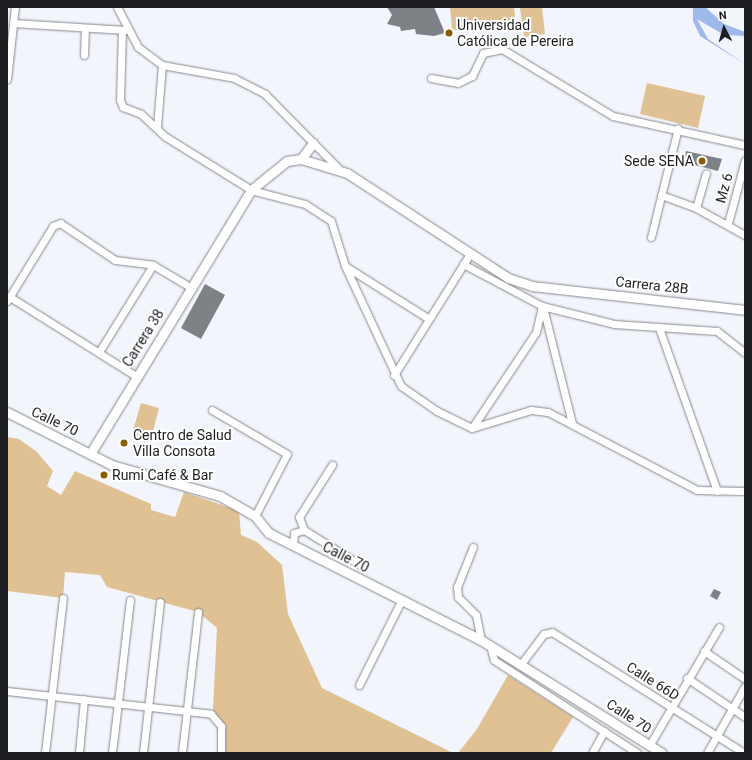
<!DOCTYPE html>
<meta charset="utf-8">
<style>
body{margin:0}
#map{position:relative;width:752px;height:760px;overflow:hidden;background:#f2f5fb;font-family:Roboto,sans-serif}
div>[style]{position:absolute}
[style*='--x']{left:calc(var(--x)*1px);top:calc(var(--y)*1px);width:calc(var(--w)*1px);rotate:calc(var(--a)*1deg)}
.green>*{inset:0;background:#e0c194}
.water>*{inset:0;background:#a0b9eb}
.building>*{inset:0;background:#7e8186}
.roads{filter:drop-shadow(0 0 1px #86888e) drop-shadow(0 0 1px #86888e)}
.street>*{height:7px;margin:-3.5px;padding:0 3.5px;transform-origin:3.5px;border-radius:3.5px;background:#fff}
.secondary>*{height:9px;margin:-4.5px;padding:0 4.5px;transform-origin:4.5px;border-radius:4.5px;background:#fff}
.dots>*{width:11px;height:11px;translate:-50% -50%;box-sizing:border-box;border:2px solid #fff;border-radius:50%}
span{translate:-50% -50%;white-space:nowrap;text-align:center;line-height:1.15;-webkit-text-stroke:4px #fff;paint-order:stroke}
.poi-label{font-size:14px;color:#1d1e21}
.left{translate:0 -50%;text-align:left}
.right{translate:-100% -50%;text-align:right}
.street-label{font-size:14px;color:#1d1e21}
.frame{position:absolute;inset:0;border:8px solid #1d1e21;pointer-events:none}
.north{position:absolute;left:704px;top:8px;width:40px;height:40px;-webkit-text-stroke:3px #fff;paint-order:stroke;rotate:354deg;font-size:11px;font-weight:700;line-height:16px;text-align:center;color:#1d1e21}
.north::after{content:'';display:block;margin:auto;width:14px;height:18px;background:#1d1e21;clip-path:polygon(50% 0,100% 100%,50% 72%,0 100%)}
</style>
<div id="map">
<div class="green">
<div style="clip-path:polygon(450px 7px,514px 7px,516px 24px,452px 30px)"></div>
<div style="clip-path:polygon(542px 7px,545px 34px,524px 37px,520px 8px)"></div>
<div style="clip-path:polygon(647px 83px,705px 96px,698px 128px,640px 114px)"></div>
<div style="clip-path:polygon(141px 403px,159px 408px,151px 439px,132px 434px)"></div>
<div style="clip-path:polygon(7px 437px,19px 439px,37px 452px,53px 471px,47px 486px,61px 495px,75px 471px,151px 504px,151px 510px,175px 517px,184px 492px,239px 511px,241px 535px,257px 542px,282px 565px,288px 614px,322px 688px,453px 753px,222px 753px,213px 709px,217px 628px,198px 612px,107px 587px,100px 575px,65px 572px,63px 598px,7px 591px)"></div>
<div style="clip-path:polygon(508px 675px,573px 717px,551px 753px,458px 753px,477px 729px)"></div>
</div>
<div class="water">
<div style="clip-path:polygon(693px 7px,705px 7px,724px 24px,745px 32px,745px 36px,724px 35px,697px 19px,708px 39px,745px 64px,700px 36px,693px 21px)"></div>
</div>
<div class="building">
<div style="clip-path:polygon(387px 7px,434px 7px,445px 33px,434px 36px,416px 34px,415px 29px,401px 31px,400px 27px,387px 24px,392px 15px)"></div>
<div style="clip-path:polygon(686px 151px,722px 159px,718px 171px,683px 162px)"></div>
<div style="clip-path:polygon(205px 284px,225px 295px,201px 339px,181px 328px)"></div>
<div style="clip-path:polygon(714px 589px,721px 592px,717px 600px,710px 596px)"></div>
</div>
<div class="roads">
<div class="street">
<div style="--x:117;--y:7;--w:45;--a:62.3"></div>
<div style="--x:138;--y:47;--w:30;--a:37"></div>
<div style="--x:162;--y:65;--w:73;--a:10.2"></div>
<div style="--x:234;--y:78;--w:35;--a:27"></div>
<div style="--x:265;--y:94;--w:104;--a:45.4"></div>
<div style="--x:13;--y:23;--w:113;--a:3.5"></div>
<div style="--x:122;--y:30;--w:70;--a:91.6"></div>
<div style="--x:120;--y:100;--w:8;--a:67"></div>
<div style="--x:123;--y:107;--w:19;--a:21"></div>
<div style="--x:141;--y:114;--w:34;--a:43"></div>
<div style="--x:166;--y:137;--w:100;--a:31.9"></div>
<div style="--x:251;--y:190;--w:56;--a:14.5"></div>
<div style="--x:305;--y:204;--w:31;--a:33"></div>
<div style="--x:331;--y:221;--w:47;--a:72.7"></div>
<div style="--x:345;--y:266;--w:132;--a:65"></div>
<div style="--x:401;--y:386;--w:44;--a:34.8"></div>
<div style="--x:437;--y:411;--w:39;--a:26"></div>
<div style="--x:472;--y:428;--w:62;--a:-17"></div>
<div style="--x:531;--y:410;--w:17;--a:7"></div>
<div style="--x:548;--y:412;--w:168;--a:27.6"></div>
<div style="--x:697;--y:490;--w:48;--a:1.2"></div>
<div style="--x:84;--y:55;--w:27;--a:-88"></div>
<div style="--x:431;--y:78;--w:27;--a:10"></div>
<div style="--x:458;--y:83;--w:16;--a:-27"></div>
<div style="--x:472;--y:76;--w:25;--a:-64"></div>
<div style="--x:483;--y:53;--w:19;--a:-12"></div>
<div style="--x:502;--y:49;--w:130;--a:31.1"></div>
<div style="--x:613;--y:116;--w:135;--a:12.4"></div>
<div style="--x:7;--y:79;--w:72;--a:-83.7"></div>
<div style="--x:157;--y:127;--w:62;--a:-85.4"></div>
<div style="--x:661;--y:195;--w:37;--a:20"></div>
<div style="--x:696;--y:208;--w:56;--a:28.9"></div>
<div style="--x:696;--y:208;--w:36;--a:-74"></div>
<div style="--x:728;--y:223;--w:65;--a:-74.9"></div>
<div style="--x:651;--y:237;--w:112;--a:-76.1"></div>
<div style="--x:463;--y:264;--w:89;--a:28"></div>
<div style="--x:542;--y:306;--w:74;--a:14"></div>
<div style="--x:614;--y:324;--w:103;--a:3.9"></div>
<div style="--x:717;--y:331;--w:36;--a:38"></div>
<div style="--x:345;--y:266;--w:99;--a:32.2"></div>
<div style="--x:10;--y:297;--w:149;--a:32.1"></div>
<div style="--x:7;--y:301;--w:88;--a:-58.5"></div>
<div style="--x:53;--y:226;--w:8;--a:-23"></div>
<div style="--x:60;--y:223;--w:66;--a:33.9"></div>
<div style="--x:115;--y:260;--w:38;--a:7"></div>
<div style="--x:153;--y:265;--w:43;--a:30.7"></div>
<div style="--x:543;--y:307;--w:120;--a:76"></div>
<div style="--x:659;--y:328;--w:173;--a:70.4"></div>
<div style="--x:99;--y:352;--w:102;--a:-58.2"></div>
<div style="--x:394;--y:375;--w:143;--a:-57.9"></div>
<div style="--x:212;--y:410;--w:87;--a:30.4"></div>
<div style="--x:287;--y:454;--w:70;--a:117.3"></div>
<div style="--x:472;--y:428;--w:115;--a:-56.3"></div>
<div style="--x:536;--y:332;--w:27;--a:-77"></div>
<div style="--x:304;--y:530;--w:14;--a:-111"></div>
<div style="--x:299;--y:517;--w:62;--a:-57.6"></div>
<div style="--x:293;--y:545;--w:12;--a:-85"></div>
<div style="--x:294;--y:533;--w:10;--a:-17"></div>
<div style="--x:304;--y:530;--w:67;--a:31.6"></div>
<div style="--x:473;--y:547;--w:43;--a:111.8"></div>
<div style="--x:457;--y:587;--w:10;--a:84"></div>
<div style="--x:458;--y:597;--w:25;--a:45"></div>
<div style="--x:476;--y:615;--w:25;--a:79"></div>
<div style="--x:491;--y:649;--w:11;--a:75"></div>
<div style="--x:494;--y:660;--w:171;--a:33"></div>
<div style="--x:704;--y:651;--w:50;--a:34.3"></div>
<div style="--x:521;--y:664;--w:38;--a:-53"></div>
<div style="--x:544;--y:634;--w:8;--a:-14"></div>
<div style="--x:552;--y:632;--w:227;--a:32.2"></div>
<div style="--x:687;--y:678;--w:70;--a:33.9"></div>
<div style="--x:359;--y:685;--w:94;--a:-63.4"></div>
<div style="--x:7;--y:691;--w:205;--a:6.4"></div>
<div style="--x:211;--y:714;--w:16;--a:50"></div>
<div style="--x:221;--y:726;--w:27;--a:90"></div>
<div style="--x:649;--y:746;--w:138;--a:-59.5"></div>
<div style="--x:45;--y:753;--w:156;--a:-83.4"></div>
<div style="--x:79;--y:753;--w:54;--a:-84.7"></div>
<div style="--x:112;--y:753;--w:154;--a:-83.3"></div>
<div style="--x:143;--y:753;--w:152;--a:-83.6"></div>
<div style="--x:182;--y:753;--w:142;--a:-83.5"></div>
<div style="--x:592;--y:753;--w:25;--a:-61"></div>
<div style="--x:707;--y:753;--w:77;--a:-60.4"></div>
</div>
<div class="secondary">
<div style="--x:301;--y:159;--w:20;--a:-53"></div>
<div style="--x:7;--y:412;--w:118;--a:26.8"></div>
<div style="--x:112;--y:465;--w:112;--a:16"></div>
<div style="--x:220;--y:496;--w:40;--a:29.7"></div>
<div style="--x:255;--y:516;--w:22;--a:51"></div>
<div style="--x:269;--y:533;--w:237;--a:26.8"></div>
<div style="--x:481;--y:640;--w:213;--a:32"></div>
<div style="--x:90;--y:454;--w:309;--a:-58.6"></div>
<div style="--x:251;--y:190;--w:46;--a:-38.9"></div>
<div style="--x:287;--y:161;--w:14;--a:-8"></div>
<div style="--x:301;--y:159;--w:48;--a:16.9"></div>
<div style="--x:347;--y:173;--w:192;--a:33.1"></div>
<div style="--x:508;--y:278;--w:25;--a:18"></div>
<div style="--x:532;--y:286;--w:214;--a:6.4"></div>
</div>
</div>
<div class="dots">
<div style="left:449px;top:33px;background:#8a5d00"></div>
<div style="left:702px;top:161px;background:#8a5d00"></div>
<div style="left:124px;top:443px;background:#8a5d00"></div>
<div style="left:104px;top:475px;background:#8a5d00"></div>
</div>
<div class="poi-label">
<span class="left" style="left:457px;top:33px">Universidad<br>Católica de Pereira</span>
<span class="right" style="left:694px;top:161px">Sede SENA</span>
<span class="left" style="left:133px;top:443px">Centro de Salud<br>Villa Consota</span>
<span class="left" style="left:112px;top:475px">Rumi Café &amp; Bar</span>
</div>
<div class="street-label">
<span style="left:724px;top:188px;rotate:-75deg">Mz 6</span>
<span style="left:652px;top:285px;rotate:6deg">Carrera 28B</span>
<span style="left:143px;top:338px;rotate:-58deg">Carrera 38</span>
<span style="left:55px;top:421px;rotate:25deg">Calle 70</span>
<span style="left:346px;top:557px;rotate:27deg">Calle 70</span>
<span style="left:653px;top:681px;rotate:32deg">Calle 66D</span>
<span style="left:629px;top:716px;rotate:33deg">Calle 70</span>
</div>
<div class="frame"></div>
<div class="north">N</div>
</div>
